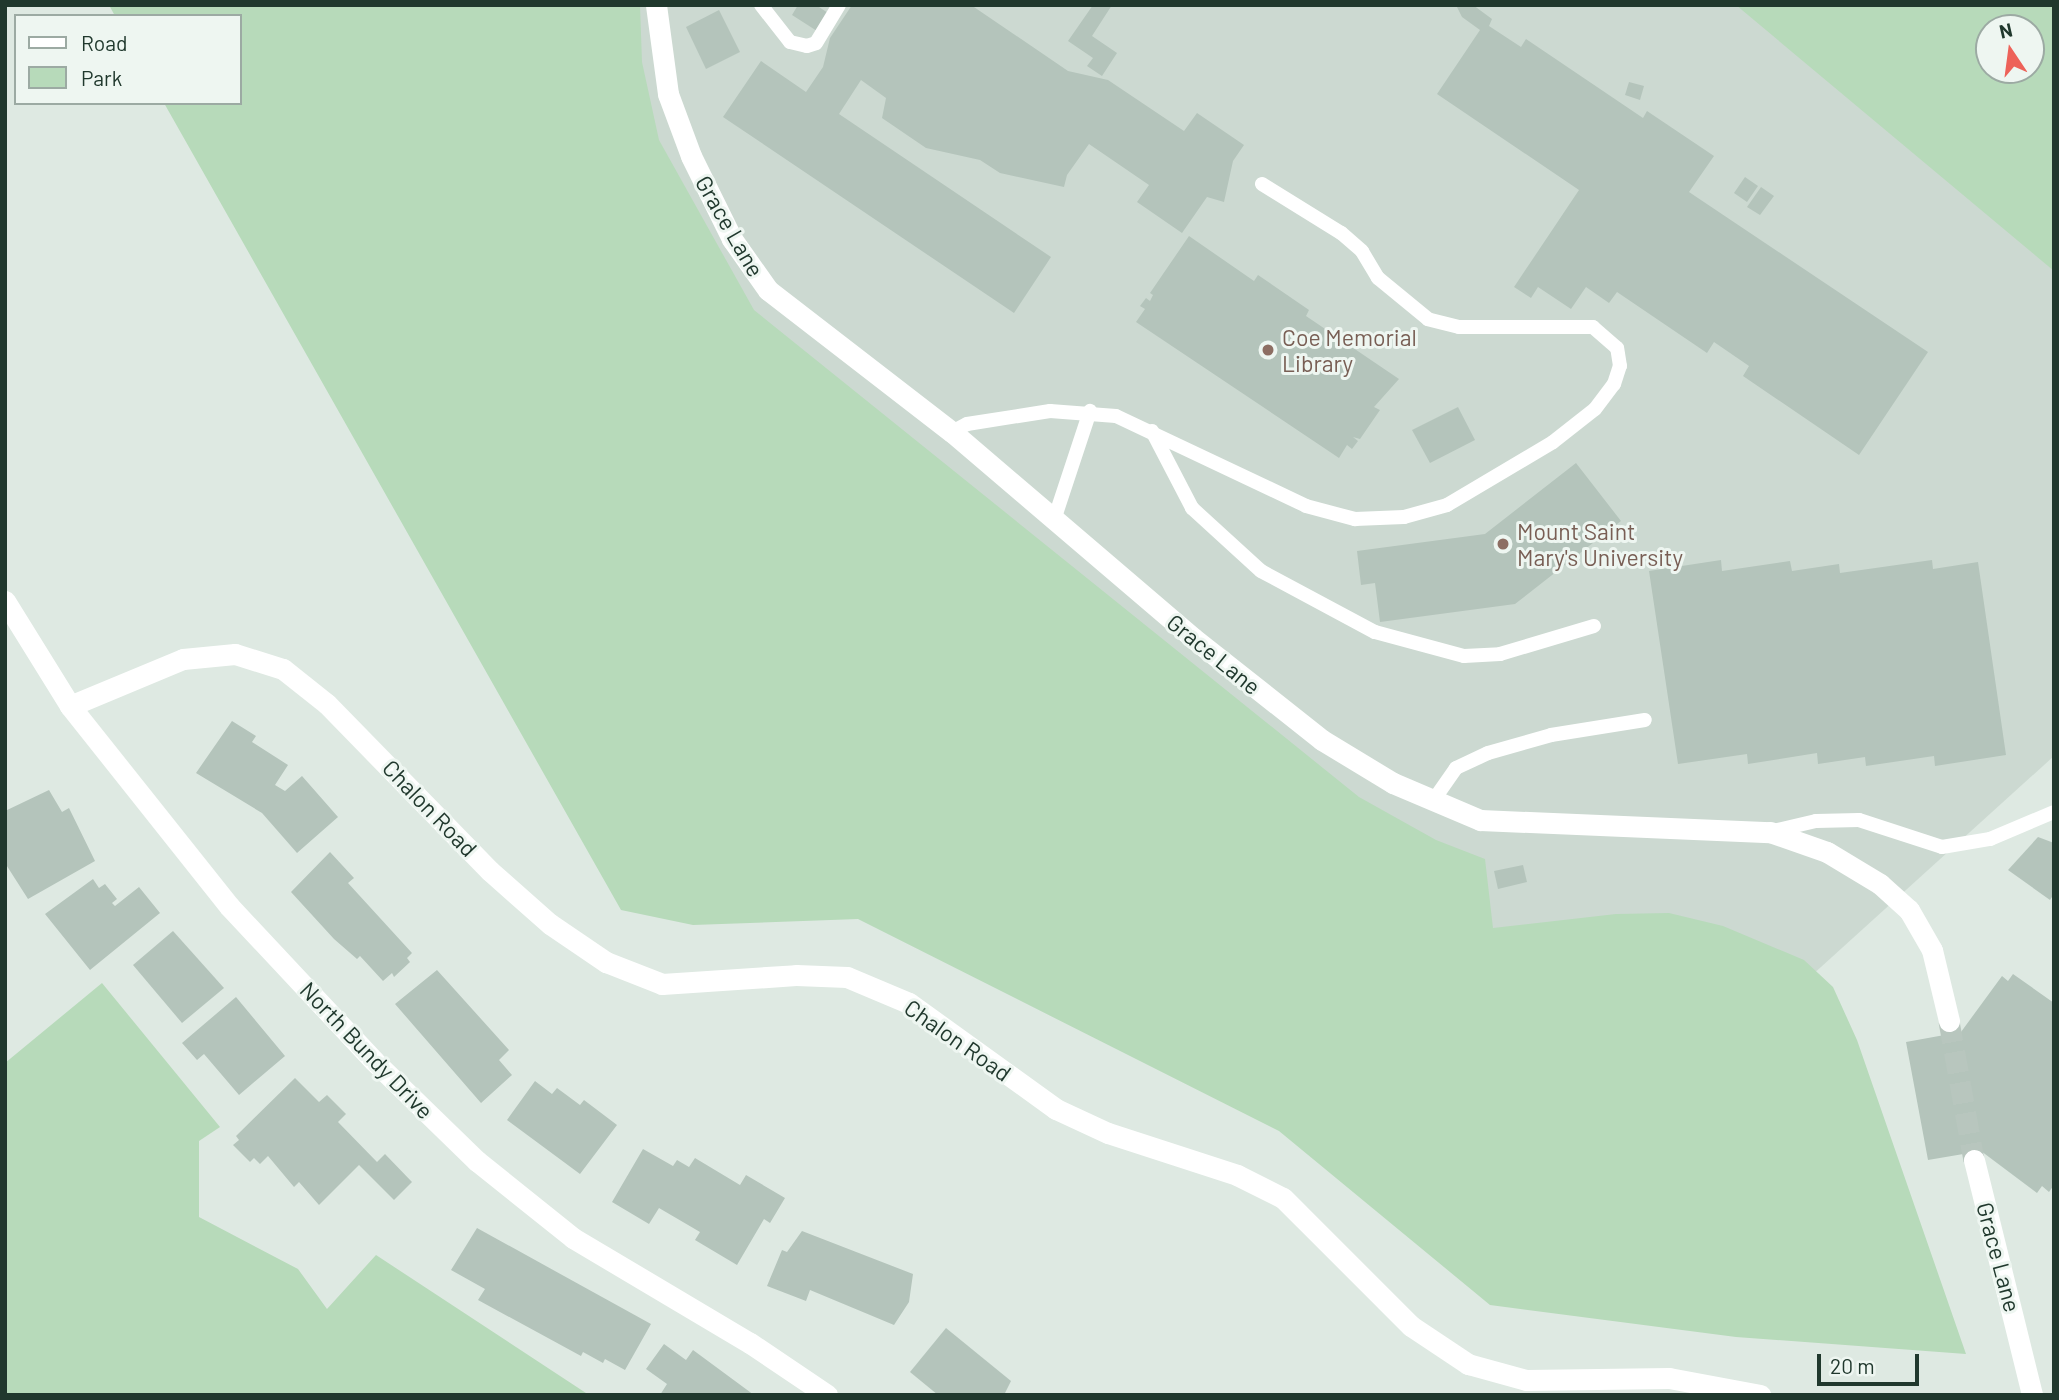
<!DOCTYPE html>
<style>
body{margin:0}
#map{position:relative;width:2059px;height:1400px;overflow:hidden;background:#dee9e2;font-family:Barlow,sans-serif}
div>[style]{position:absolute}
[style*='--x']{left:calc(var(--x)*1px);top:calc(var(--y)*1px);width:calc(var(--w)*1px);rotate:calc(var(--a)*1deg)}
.built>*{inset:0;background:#ccd9d1}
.green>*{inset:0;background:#b7daba}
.building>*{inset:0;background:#b4c4bb}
.street-tunnel>*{height:21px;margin-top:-10.5px;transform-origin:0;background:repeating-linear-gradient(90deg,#b8c6be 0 21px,transparent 0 31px)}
.lane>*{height:14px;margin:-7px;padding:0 7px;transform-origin:7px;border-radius:7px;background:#fff}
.street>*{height:21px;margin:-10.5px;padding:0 10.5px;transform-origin:10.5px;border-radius:10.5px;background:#fff}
.dots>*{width:19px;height:19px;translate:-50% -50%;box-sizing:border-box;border:4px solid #eef6f1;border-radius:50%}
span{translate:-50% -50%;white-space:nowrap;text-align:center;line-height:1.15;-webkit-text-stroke:6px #eef6f1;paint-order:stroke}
.street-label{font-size:23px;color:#20382d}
.education-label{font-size:23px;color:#785e54}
.left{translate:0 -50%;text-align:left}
.frame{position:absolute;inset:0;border:7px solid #20382d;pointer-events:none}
.legend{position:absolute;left:14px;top:14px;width:228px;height:91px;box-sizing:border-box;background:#eef6f1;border:2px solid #9caaa3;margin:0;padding:9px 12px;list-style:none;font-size:21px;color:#20382d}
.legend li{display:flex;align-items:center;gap:14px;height:35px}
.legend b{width:35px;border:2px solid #9caaa3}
.north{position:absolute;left:1975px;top:14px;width:70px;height:70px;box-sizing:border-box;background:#eef6f1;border:2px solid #9caaa3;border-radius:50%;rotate:347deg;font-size:19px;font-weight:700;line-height:28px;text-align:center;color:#20382d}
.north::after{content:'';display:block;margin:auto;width:24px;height:32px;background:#ed6259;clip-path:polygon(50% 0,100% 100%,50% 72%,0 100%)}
.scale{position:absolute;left:1817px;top:1354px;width:102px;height:32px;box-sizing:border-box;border:4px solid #20382d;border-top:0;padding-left:9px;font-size:21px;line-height:24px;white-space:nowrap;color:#20382d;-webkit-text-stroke:5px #eef6f1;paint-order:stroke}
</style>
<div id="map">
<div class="built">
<div style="clip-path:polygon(546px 5px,1879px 5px,2054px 155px,2054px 756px,1800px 986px,1469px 953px,682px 331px)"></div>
</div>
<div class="green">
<div style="clip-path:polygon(109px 5px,640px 5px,642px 62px,659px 140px,754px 310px,1359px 797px,1436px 840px,1485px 859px,1493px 928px,1616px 914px,1669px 913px,1723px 926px,1804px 960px,1833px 987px,1857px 1040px,1966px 1354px,1736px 1337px,1490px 1305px,1279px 1131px,858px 919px,693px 925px,621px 910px,164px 103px,240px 103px,240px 16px,115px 16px)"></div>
<div style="clip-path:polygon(evenodd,1736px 5px,2054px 5px,2054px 271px,1736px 5px,1989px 28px,2031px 28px,2031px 70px,1989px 70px,1989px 28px)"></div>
<div style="clip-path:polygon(102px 983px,220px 1127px,199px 1141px,199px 1217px,298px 1269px,327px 1309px,376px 1255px,589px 1395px,5px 1395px,5px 1063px)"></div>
</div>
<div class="building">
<div style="clip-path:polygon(798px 5px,816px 5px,828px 13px,817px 31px,792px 15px)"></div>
<div style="clip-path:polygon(852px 5px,971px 5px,1068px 71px,1108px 80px,1184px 131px,1197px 113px,1244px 145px,1233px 161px,1224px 202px,1207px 197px,1182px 233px,1137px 202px,1149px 185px,1089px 144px,1067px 175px,1064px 187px,1000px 173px,980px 160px,926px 148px,882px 118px,886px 98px,861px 80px,839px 114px,1051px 257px,1014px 313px,723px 117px,761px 61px,806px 92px,823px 67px,830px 38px)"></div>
<div style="clip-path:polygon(1093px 5px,1112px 5px,1092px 36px,1117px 53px,1102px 76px,1087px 66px,1093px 58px,1068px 41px)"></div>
<div style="clip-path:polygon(1456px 5px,1473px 5px,1492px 19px,1489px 26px,1521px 47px,1526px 39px,1643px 118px,1647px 111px,1714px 156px,1689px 192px,1928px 352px,1859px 455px,1743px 376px,1749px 366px,1714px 342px,1707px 353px,1617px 292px,1609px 303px,1586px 287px,1571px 309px,1538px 287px,1531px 298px,1514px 287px,1579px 190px,1437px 94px,1480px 30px,1462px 17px)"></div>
<div style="clip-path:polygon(719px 10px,740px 52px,706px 69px,686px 27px)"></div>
<div style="clip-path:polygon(1629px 82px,1644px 86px,1640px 100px,1625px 95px)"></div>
<div style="clip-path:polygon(1745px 177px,1758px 186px,1747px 202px,1734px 193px)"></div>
<div style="clip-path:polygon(1761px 187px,1774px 196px,1760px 215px,1747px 207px)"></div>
<div style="clip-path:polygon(1189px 236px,1254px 281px,1258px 275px,1309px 310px,1306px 316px,1399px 379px,1374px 407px,1380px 410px,1360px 439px,1353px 437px,1358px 441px,1352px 449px,1347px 445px,1339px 458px,1136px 322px,1145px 309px,1140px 306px,1146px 298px,1150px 301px,1153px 295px,1150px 293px)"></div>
<div style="clip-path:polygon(1458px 407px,1475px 440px,1430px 463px,1412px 430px)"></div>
<div style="clip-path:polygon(1576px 463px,1621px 521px,1515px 604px,1380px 622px,1375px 583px,1361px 585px,1357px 551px,1485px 534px)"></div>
<div style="clip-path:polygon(1721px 560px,1722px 571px,1790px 561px,1792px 571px,1839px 564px,1840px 573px,1932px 560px,1933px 569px,1978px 562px,2006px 755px,1935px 766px,1934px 756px,1866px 766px,1865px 757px,1818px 764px,1817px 753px,1748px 764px,1747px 754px,1678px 764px,1649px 571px)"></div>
<div style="clip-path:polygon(232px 721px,256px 736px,252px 742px,288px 765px,275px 785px,285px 791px,302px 776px,338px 817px,297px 853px,262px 813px,196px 773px)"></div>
<div style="clip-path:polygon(49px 790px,62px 812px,69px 808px,95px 861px,28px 899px,5px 863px,5px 811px)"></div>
<div style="clip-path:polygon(2038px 837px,2054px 843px,2054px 894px,2050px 900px,2008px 870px)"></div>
<div style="clip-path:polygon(330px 852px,354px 878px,348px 883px,412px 953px,407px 958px,410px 962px,394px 977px,392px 973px,383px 981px,360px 956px,357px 959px,334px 939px,291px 892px)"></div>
<div style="clip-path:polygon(1523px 865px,1527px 882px,1498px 889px,1494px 871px)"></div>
<div style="clip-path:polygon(93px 879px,99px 888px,105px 884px,117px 899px,112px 903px,115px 906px,139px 887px,160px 913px,90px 970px,45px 914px)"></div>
<div style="clip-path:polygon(173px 931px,224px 988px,182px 1023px,133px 965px)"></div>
<div style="clip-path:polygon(437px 970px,509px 1050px,499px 1060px,512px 1075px,481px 1103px,395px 1004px)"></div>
<div style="clip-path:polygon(2013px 974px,2054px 1003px,2054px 1185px,2049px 1192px,2042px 1186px,2037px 1193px,1981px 1151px,1928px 1160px,1906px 1042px,1961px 1032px,2002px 976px,2008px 981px)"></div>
<div style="clip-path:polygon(236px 997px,285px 1056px,239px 1095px,204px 1054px,197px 1060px,182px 1043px)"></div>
<div style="clip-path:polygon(295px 1078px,319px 1102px,327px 1095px,346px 1114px,338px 1122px,377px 1162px,385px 1154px,412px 1182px,394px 1200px,359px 1165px,319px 1205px,299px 1182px,294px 1187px,268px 1156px,260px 1164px,254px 1158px,250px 1162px,233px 1145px,239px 1140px,236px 1136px)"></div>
<div style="clip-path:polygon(535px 1081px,552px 1094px,557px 1088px,580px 1105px,584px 1100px,617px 1125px,580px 1174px,507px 1120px)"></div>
<div style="clip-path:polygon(643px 1149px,673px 1166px,677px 1160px,689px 1167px,695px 1158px,740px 1185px,746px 1175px,785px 1198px,770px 1223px,764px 1219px,737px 1265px,695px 1240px,700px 1232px,659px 1208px,649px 1224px,612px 1202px)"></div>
<div style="clip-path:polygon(477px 1228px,651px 1324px,625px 1370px,605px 1359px,603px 1363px,583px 1352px,581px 1356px,478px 1300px,485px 1289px,451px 1270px)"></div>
<div style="clip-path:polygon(802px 1231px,913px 1274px,909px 1302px,894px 1325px,810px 1290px,806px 1301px,767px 1286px,782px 1250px,787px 1252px)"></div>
<div style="clip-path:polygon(946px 1328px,1011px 1381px,1004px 1395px,938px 1395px,910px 1372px)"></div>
<div style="clip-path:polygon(664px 1344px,686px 1360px,693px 1350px,754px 1395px,660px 1395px,667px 1384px,646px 1369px)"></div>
</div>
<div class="street-tunnel">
<div style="--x:1949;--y:1021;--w:141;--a:79.8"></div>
</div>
<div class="lane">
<div style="--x:761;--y:5;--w:47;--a:51.9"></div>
<div style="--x:790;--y:42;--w:17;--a:13"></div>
<div style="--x:807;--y:46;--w:9;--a:-18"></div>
<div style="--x:816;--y:43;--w:44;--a:-58.8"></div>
<div style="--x:1152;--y:431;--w:87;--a:62.5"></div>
<div style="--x:1192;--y:508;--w:93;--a:42.4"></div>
<div style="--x:1261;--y:571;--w:129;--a:28.2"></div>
<div style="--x:1375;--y:632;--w:92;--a:15.1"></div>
<div style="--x:1464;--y:656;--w:36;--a:-3"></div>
<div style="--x:1500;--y:654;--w:98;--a:-16.6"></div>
<div style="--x:952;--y:432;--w:17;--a:-28"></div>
<div style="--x:967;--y:424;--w:84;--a:-8.9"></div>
<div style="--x:1050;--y:411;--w:66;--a:4.3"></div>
<div style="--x:1116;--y:416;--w:210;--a:25.3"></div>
<div style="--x:1306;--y:506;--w:51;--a:14.9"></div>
<div style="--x:1355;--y:519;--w:49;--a:-2.3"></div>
<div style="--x:1404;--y:517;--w:45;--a:-15.6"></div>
<div style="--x:1447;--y:505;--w:123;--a:-30.7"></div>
<div style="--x:1553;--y:442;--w:53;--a:-38.2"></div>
<div style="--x:1595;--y:409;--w:31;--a:-53"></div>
<div style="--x:1614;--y:384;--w:19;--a:-72"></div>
<div style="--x:1620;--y:366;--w:18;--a:-99"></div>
<div style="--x:1617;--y:348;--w:32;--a:-139"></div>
<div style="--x:1593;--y:327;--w:134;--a:180"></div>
<div style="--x:1459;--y:327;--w:32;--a:-166"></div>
<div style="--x:1428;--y:319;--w:65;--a:-140.6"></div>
<div style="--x:1378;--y:278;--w:31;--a:-121"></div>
<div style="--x:1362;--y:251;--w:28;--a:-139"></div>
<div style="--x:1341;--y:233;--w:93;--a:-148.2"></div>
<div style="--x:1054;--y:520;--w:115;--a:-71.7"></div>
<div style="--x:1433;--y:801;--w:40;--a:-55.1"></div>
<div style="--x:1456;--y:768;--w:35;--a:-25"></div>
<div style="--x:1488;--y:753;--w:66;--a:-15.9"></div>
<div style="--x:1551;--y:735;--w:95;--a:-9.1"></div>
<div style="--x:1773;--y:831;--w:44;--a:-13.1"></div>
<div style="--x:1816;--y:821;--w:43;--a:-1.3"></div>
<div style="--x:1859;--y:820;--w:87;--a:18"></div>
<div style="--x:1942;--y:847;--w:49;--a:-9.5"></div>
<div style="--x:1990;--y:839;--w:69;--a:-22.9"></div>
</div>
<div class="street">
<div style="--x:656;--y:5;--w:90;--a:82.3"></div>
<div style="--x:668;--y:94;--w:66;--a:69.6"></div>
<div style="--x:691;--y:156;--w:93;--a:63.7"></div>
<div style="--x:732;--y:239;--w:62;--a:54.8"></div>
<div style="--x:768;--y:290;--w:232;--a:37.7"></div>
<div style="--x:952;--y:432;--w:317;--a:40.5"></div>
<div style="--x:1193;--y:638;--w:164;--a:38.3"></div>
<div style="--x:1322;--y:740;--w:83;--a:31.2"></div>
<div style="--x:1393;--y:783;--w:95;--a:23"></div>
<div style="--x:1480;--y:820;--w:290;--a:2.4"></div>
<div style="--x:1770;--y:832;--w:60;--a:19.3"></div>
<div style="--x:1827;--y:852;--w:62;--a:31.1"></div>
<div style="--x:1880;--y:884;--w:39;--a:42"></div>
<div style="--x:1909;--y:910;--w:46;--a:60.1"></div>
<div style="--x:1932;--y:950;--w:73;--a:76.5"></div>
<div style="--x:5;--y:601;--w:123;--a:58.2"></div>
<div style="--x:70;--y:706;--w:256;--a:51.5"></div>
<div style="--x:229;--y:906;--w:212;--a:46.9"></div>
<div style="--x:374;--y:1061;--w:144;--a:44.2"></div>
<div style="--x:477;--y:1161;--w:123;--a:38.7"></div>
<div style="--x:573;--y:1238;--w:206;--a:30.7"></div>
<div style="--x:750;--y:1343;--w:93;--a:34"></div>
<div style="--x:70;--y:706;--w:122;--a:-22.6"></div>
<div style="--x:183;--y:659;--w:52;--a:-5.5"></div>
<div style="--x:235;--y:654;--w:50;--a:17.4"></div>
<div style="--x:283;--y:669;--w:56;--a:38.5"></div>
<div style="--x:327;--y:704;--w:233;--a:45.7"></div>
<div style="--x:490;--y:871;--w:80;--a:41.5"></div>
<div style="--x:550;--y:924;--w:68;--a:34.2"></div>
<div style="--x:606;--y:962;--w:60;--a:21.4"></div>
<div style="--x:662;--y:984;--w:134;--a:-3.8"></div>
<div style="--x:796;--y:975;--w:51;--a:2.2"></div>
<div style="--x:847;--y:977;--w:67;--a:22.8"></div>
<div style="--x:909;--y:1003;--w:181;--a:35.8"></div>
<div style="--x:1056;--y:1109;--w:57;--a:24.8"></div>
<div style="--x:1108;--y:1133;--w:136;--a:18"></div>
<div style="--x:1237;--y:1175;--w:51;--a:26.6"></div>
<div style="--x:1283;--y:1198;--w:181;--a:45"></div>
<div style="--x:1411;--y:1326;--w:69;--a:33.7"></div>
<div style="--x:1468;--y:1364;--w:60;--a:15.4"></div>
<div style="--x:1526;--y:1380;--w:143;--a:-0.8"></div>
<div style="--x:1669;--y:1378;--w:93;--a:10.6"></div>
<div style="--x:1974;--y:1160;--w:242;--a:76.1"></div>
</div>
<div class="dots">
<div style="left:1268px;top:350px;background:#8d6e63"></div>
<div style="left:1503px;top:544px;background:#8d6e63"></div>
</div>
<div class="street-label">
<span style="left:730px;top:226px;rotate:60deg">Grace Lane</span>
<span style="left:1214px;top:654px;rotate:39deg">Grace Lane</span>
<span style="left:430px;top:808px;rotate:46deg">Chalon Road</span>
<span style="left:958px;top:1040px;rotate:35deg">Chalon Road</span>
<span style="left:367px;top:1050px;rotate:46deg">North Bundy Drive</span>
<span style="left:1999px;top:1257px;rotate:75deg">Grace Lane</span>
</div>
<div class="education-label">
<span class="left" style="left:1282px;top:350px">Coe Memorial<br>Library</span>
<span class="left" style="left:1517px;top:544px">Mount Saint<br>Mary's University</span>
</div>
<div class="frame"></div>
<ul class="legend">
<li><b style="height:9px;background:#fff"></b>Road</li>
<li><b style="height:19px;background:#b7daba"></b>Park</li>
</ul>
<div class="north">N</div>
<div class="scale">20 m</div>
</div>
